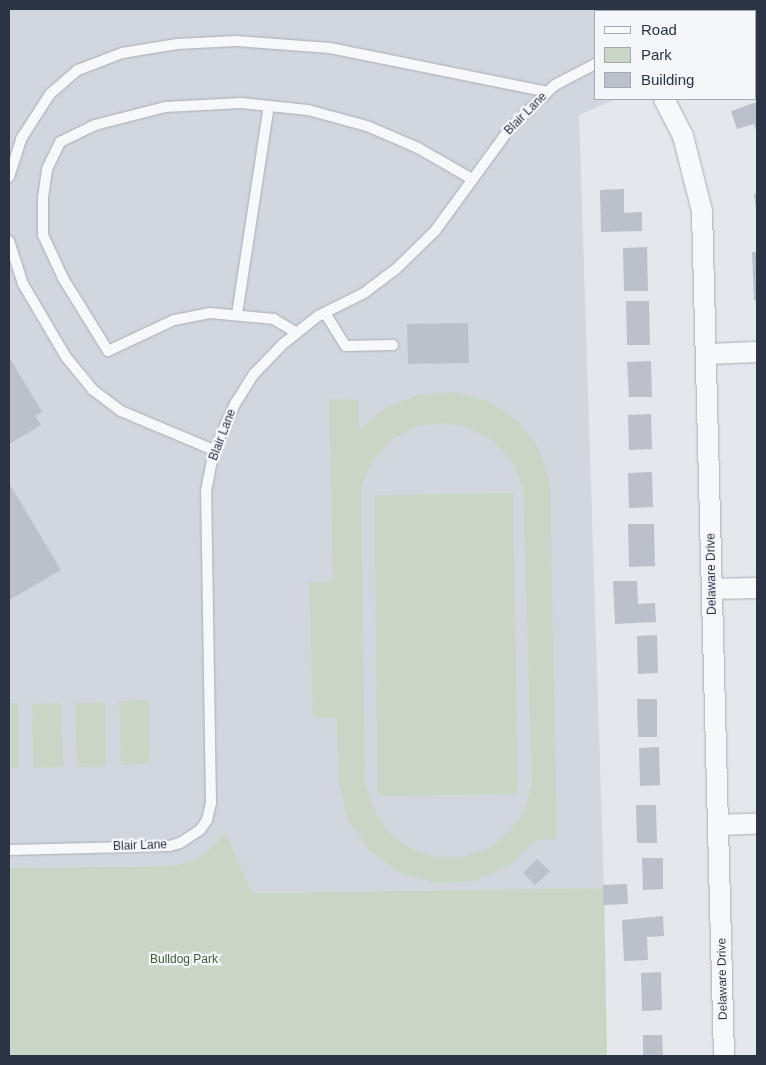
<!DOCTYPE html>
<style>
body{margin:0}
#map{position:relative;width:766px;height:1065px;overflow:hidden;background:#e4e7ec;font-family:Helvetica,sans-serif}
div>[style]{position:absolute}
[style*='--x']{left:calc(var(--x)*1px);top:calc(var(--y)*1px);width:calc(var(--w)*1px);rotate:calc(var(--a)*1deg)}
.built>*{inset:0;background:#d2d6de}
.green>*{inset:0;background:#c9d6c5}
.building>*{inset:0;background:#bbc0ca}
.roads{filter:drop-shadow(0 0 1px #a9aeb7) drop-shadow(0 0 1px #a9aeb7)}
.lane>*{height:10px;margin:-5px;padding:0 5px;transform-origin:5px;border-radius:5px;background:#f7f8fa}
.street>*{height:20px;margin:-10px;padding:0 10px;transform-origin:10px;border-radius:10px;background:#f7f8fa}
span{translate:-50% -50%;white-space:nowrap;text-align:center;line-height:1.15;-webkit-text-stroke:4.5px #f4f6f9;paint-order:stroke}
.street-label{font-size:12px;color:#2b3445}
.park-label{font-size:12px;color:#3f6138}
.frame{position:absolute;inset:0;border:10px solid #2b3445;pointer-events:none}
.legend{position:absolute;left:594px;top:10px;width:162px;height:90px;box-sizing:border-box;background:#f4f6f9;border:1px solid #a4a8b1;margin:0;padding:6px 9px;list-style:none;font-size:15px;color:#2b3445}
.legend li{display:flex;align-items:center;gap:10px;height:25px}
.legend b{width:25px;border:1px solid #a4a8b1}
</style>
<div id="map">
<div class="built">
<div style="clip-path:polygon(9px 9px,606px 9px,607px 11px,595px 11px,595px 99px,616px 99px,579px 115px,604px 888px,253px 893px,225px 832px,209px 850px,194px 861px,170px 866px,9px 868px)"></div>
</div>
<div class="green">
<div style="clip-path:polygon(evenodd,454px 392px,488px 401px,518px 421px,539px 449px,550px 483px,557px 839px,536px 840px,509px 866px,474px 881px,437px 883px,400px 873px,370px 851px,348px 820px,339px 783px,337px 718px,313px 718px,309px 582px,333px 581px,329px 399px,358px 400px,359px 431px,385px 408px,418px 395px,454px 392px,442px 423px,469px 428px,494px 441px,512px 462px,523px 488px,532px 782px,525px 808px,510px 831px,489px 848px,463px 857px,435px 857px,410px 848px,388px 832px,373px 809px,365px 783px,361px 487px,372px 462px,390px 441px,414px 427px,442px 423px)"></div>
<div style="clip-path:polygon(513px 493px,518px 794px,378px 796px,374px 495px)"></div>
<div style="clip-path:polygon(149px 700px,150px 764px,121px 765px,119px 701px)"></div>
<div style="clip-path:polygon(105px 702px,106px 766px,77px 767px,75px 703px)"></div>
<div style="clip-path:polygon(9px 703px,18px 703px,19px 767px,9px 768px)"></div>
<div style="clip-path:polygon(61px 703px,63px 767px,34px 768px,32px 704px)"></div>
<div style="clip-path:polygon(225px 832px,253px 893px,604px 888px,607px 1056px,9px 1056px,9px 868px,170px 866px,194px 861px,209px 850px)"></div>
</div>
<div class="building">
<div style="clip-path:polygon(757px 102px,757px 133px,754px 124px,737px 129px,731px 111px)"></div>
<div style="clip-path:polygon(624px 189px,624px 213px,642px 212px,642px 231px,601px 232px,600px 190px)"></div>
<div style="clip-path:polygon(754px 194px,757px 194px,757px 208px,756px 208px)"></div>
<div style="clip-path:polygon(647px 247px,648px 291px,624px 291px,623px 248px)"></div>
<div style="clip-path:polygon(752px 252px,757px 252px,757px 300px,754px 300px)"></div>
<div style="clip-path:polygon(626px 301px,649px 301px,650px 345px,627px 345px)"></div>
<div style="clip-path:polygon(468px 323px,469px 363px,408px 364px,407px 324px)"></div>
<div style="clip-path:polygon(9px 357px,42px 412px,35px 416px,41px 425px,9px 444px)"></div>
<div style="clip-path:polygon(651px 361px,652px 397px,629px 397px,627px 362px)"></div>
<div style="clip-path:polygon(651px 414px,652px 449px,629px 450px,628px 415px)"></div>
<div style="clip-path:polygon(652px 472px,653px 507px,629px 508px,628px 473px)"></div>
<div style="clip-path:polygon(9px 483px,61px 570px,9px 600px)"></div>
<div style="clip-path:polygon(628px 524px,654px 524px,655px 566px,629px 567px)"></div>
<div style="clip-path:polygon(613px 581px,637px 581px,638px 604px,655px 603px,656px 622px,615px 624px)"></div>
<div style="clip-path:polygon(657px 635px,658px 673px,638px 674px,637px 636px)"></div>
<div style="clip-path:polygon(637px 699px,657px 699px,657px 737px,638px 737px)"></div>
<div style="clip-path:polygon(659px 747px,660px 785px,640px 786px,639px 748px)"></div>
<div style="clip-path:polygon(636px 805px,656px 805px,657px 843px,637px 843px)"></div>
<div style="clip-path:polygon(642px 858px,663px 858px,663px 889px,643px 890px)"></div>
<div style="clip-path:polygon(537px 859px,550px 871px,535px 885px,523px 873px)"></div>
<div style="clip-path:polygon(627px 884px,628px 904px,603px 905px,603px 885px)"></div>
<div style="clip-path:polygon(663px 916px,664px 936px,647px 937px,648px 960px,624px 961px,622px 920px)"></div>
<div style="clip-path:polygon(661px 972px,662px 1010px,642px 1011px,641px 973px)"></div>
<div style="clip-path:polygon(643px 1035px,662px 1035px,663px 1056px,643px 1056px)"></div>
</div>
<div class="roads">
<div class="lane">
<div style="--x:9;--y:177;--w:40;--a:-72"></div>
<div style="--x:21;--y:139;--w:54;--a:-57.2"></div>
<div style="--x:50;--y:94;--w:37;--a:-41"></div>
<div style="--x:78;--y:70;--w:47;--a:-21.1"></div>
<div style="--x:122;--y:53;--w:56;--a:-9.3"></div>
<div style="--x:177;--y:44;--w:59;--a:-2.9"></div>
<div style="--x:236;--y:41;--w:94;--a:4.3"></div>
<div style="--x:330;--y:48;--w:222;--a:11.4"></div>
<div style="--x:9;--y:241;--w:45;--a:72"></div>
<div style="--x:23;--y:284;--w:85;--a:59.5"></div>
<div style="--x:66;--y:357;--w:43;--a:50.7"></div>
<div style="--x:93;--y:390;--w:35;--a:37"></div>
<div style="--x:121;--y:411;--w:101;--a:22.8"></div>
<div style="--x:325;--y:313;--w:39;--a:58"></div>
<div style="--x:346;--y:346;--w:47;--a:-1.2"></div>
<div style="--x:237;--y:314;--w:210;--a:-81.3"></div>
<div style="--x:297;--y:333;--w:27;--a:-149"></div>
<div style="--x:274;--y:319;--w:64;--a:-174.6"></div>
<div style="--x:210;--y:313;--w:37;--a:169"></div>
<div style="--x:174;--y:320;--w:73;--a:154.8"></div>
<div style="--x:108;--y:351;--w:86;--a:-121.7"></div>
<div style="--x:63;--y:278;--w:47;--a:-114.9"></div>
<div style="--x:43;--y:235;--w:37;--a:-90"></div>
<div style="--x:43;--y:198;--w:29;--a:-82"></div>
<div style="--x:47;--y:169;--w:30;--a:-64"></div>
<div style="--x:60;--y:142;--w:39;--a:-26"></div>
<div style="--x:95;--y:125;--w:72;--a:-14.4"></div>
<div style="--x:165;--y:107;--w:76;--a:-3"></div>
<div style="--x:241;--y:103;--w:67;--a:6"></div>
<div style="--x:308;--y:110;--w:61;--a:15.2"></div>
<div style="--x:367;--y:126;--w:56;--a:23.3"></div>
<div style="--x:418;--y:148;--w:62;--a:29.9"></div>
<div style="--x:9;--y:850;--w:160;--a:-1.4"></div>
<div style="--x:169;--y:846;--w:11;--a:-15"></div>
<div style="--x:180;--y:843;--w:24;--a:-33"></div>
<div style="--x:200;--y:830;--w:12;--a:-55"></div>
<div style="--x:207;--y:820;--w:17;--a:-77"></div>
<div style="--x:211;--y:803;--w:312;--a:-90.9"></div>
<div style="--x:206;--y:491;--w:42;--a:-79"></div>
<div style="--x:214;--y:450;--w:51;--a:-65.5"></div>
<div style="--x:235;--y:404;--w:36;--a:-58"></div>
<div style="--x:254;--y:374;--w:42;--a:-46"></div>
<div style="--x:283;--y:344;--w:45;--a:-38.7"></div>
<div style="--x:318;--y:316;--w:51;--a:-26.6"></div>
<div style="--x:364;--y:293;--w:40;--a:-37"></div>
<div style="--x:396;--y:269;--w:54;--a:-44.3"></div>
<div style="--x:435;--y:231;--w:127;--a:-53.9"></div>
<div style="--x:510;--y:128;--w:62;--a:-43.7"></div>
<div style="--x:555;--y:85;--w:45;--a:-27.7"></div>
</div>
<div class="street">
<div style="--x:623;--y:9;--w:2;--a:63"></div>
<div style="--x:705;--y:11;--w:4;--a:-34"></div>
<div style="--x:664;--y:99;--w:42;--a:62.8"></div>
<div style="--x:683;--y:136;--w:77;--a:75.8"></div>
<div style="--x:702;--y:211;--w:845;--a:88.51"></div>
<div style="--x:707;--y:354;--w:50;--a:-2.3"></div>
<div style="--x:713;--y:589;--w:44;--a:-1.3"></div>
<div style="--x:720;--y:825;--w:37;--a:-2"></div>
</div>
</div>
<div class="street-label">
<span style="left:526px;top:114px;rotate:-45deg">Blair Lane</span>
<span style="left:223px;top:435px;rotate:-69deg">Blair Lane</span>
<span style="left:712px;top:574px;rotate:-91deg">Delaware Drive</span>
<span style="left:140px;top:846px;rotate:-2deg">Blair Lane</span>
<span style="left:723px;top:979px;rotate:-91deg">Delaware Drive</span>
</div>
<div class="park-label">
<span style="left:184px;top:960px">Bulldog Park</span>
</div>
<div class="frame"></div>
<ul class="legend">
<li><b style="height:6px;background:#f7f8fa"></b>Road</li>
<li><b style="height:14px;background:#c9d6c5"></b>Park</li>
<li><b style="height:14px;background:#bbc0ca"></b>Building</li>
</ul>
</div>
